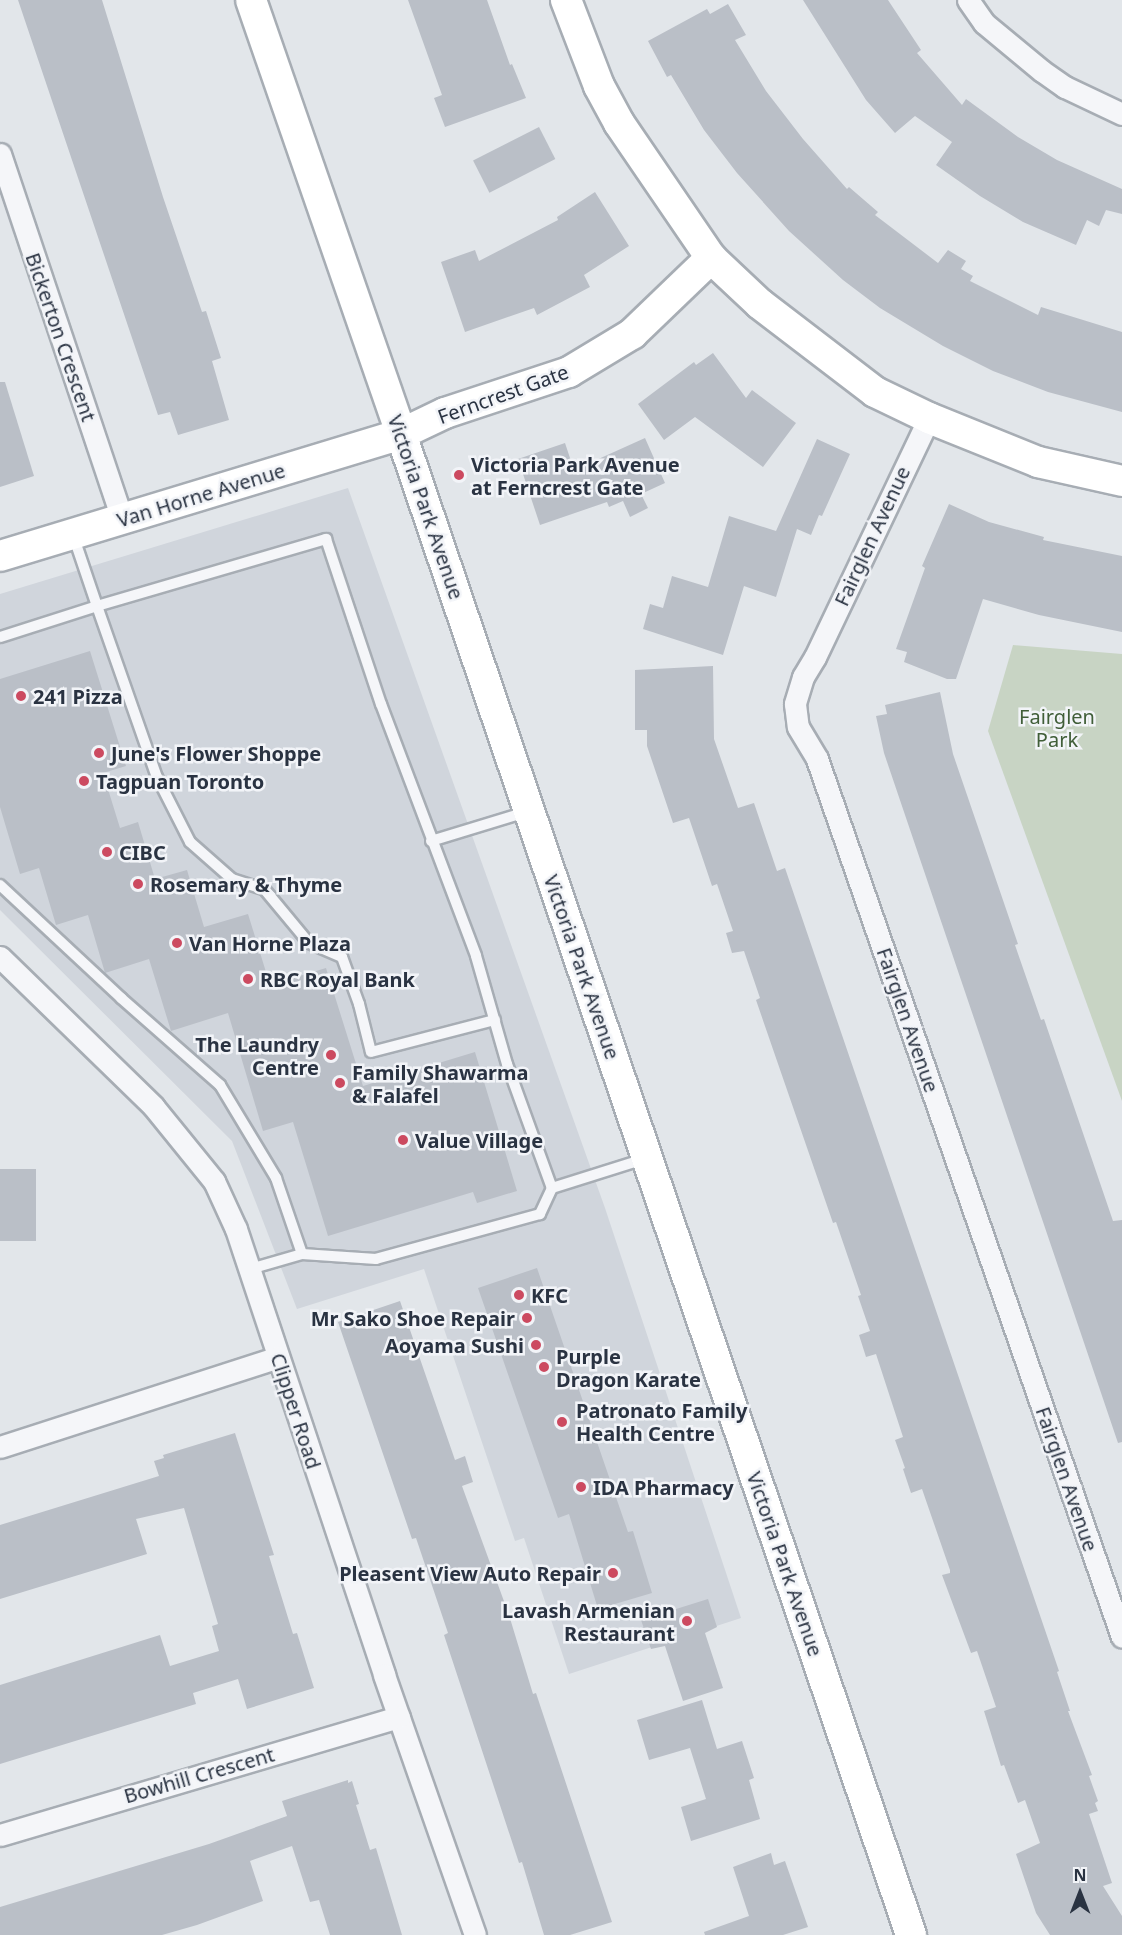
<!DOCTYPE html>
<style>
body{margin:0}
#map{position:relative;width:1122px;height:1935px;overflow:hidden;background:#e2e6ea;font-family:"Noto Sans",sans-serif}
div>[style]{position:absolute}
.built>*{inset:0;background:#d0d5dc}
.green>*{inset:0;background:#c8d4c4}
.building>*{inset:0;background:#babfc7;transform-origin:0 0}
.roads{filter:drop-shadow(2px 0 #a7adb4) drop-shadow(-2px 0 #a7adb4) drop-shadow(0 2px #a7adb4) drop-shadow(0 -2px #a7adb4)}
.lane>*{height:10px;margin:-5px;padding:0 5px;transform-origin:5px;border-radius:5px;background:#f5f6f9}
.street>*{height:21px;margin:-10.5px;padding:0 10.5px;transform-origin:10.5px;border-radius:10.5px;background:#f5f6f9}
.secondary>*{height:30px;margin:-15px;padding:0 15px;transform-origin:15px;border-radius:15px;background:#fff}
.dots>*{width:16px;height:16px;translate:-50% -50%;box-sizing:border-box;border:3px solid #f2f4f8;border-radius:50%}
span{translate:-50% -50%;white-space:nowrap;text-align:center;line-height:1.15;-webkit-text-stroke:5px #f2f4f8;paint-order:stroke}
.street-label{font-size:20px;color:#2a3342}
.poi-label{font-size:20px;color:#2a3342;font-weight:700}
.left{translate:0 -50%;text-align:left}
.right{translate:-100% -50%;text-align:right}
.park-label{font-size:20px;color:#405e38}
.north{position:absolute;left:1050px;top:1863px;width:60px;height:60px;-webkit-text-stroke:4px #f2f4f8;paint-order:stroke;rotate:0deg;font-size:16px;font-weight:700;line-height:24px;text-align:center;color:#2a3342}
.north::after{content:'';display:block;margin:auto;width:21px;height:27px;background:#2a3342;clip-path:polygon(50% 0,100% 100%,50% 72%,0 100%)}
</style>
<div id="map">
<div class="built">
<i style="clip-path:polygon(348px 488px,605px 1208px,741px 1618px,569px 1674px,524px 1538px,515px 1541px,424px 1269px,297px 1309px,232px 1141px,0 910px,0 594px)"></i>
</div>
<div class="green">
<i style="clip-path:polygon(1013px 645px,1122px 654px,1122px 1101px,988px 731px)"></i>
</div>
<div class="building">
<i style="clip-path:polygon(18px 0,102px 0,163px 197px,202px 312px,206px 311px,221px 358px,212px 361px,229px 420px,178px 435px,170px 412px,158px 415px)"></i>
<i style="clip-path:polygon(408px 0,487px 0,510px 65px,512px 64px,526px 98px,445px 127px,434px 98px,442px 95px)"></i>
<i style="clip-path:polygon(803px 0,888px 0,921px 50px,917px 53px,962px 105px,966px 99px,1018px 137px,1057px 160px,1122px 189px,1122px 214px,1106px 210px,1099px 226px,1087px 220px,1076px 245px,1023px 222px,980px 196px,936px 165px,952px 142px,915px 116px,895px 133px,866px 100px)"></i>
<i style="clip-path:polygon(728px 4px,746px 35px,735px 40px,766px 91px,803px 139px,847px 189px,849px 187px,878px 212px,875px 215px,938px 263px,948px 250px,966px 261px,961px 269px,973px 276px,970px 281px,1038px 315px,1041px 307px,1122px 332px,1122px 412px,1048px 392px,993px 371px,943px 346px,880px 308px,843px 280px,789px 231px,737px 173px,704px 130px,671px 75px,667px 77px,648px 41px,707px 9px,710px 14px)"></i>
<i style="left:539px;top:127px;width:36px;height:74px;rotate:63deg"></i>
<i style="clip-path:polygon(595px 192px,629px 246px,584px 275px,590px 287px,537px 315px,534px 308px,465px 332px,441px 262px,475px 250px,479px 261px,558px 220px,557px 217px)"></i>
<i style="clip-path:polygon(713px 353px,746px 398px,752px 390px,796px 423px,763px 467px,695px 417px,664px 440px,638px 404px,694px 362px,696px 365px)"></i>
<i style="clip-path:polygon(0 382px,5px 382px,34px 476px,0 487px)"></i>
<i style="clip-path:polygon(645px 438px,665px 483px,641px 494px,648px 508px,630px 517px,623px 501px,609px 507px,607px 502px,540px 525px,518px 459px,565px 443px,574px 470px)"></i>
<i style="clip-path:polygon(817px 439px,850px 454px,822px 516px,819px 515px,811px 535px,797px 529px,776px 597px,744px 586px,723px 655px,643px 629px,650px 604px,663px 608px,672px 576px,708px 587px,729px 516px,776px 531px)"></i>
<i style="clip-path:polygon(949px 504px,989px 522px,1044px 537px,1043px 540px,1122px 556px,1122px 632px,1039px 615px,983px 599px,956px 679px,947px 679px,904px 662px,907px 652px,896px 649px,925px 568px,922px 566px)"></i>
<i style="clip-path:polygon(90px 651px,126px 766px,103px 773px,120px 828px,138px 822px,155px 879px,187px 870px,204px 927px,248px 914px,270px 985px,326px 968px,363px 1086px,475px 1052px,517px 1191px,477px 1203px,473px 1192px,328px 1236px,293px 1122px,263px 1131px,228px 1013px,171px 1031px,149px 959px,105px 973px,88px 915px,56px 925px,39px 868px,20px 874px,0 807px,0 679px)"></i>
<i style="clip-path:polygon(713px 666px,714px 739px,738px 808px,754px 803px,777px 871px,785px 868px,1059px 1671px,1057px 1672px,1070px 1711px,1068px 1711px,1092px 1775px,1089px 1776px,1098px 1801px,1095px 1803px,1098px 1811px,1089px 1814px,1112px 1883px,1103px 1886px,1122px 1916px,1122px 1935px,1050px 1935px,1036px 1913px,1016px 1854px,1040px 1843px,1025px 1800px,1018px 1803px,1004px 1765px,1001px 1766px,984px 1711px,996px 1707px,977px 1651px,971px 1653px,942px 1575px,950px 1573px,950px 1570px,922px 1489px,911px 1493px,903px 1469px,905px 1468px,895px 1440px,903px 1437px,876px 1354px,866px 1357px,859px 1335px,870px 1331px,858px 1296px,861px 1295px,836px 1222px,833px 1223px,756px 1000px,760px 998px,744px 951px,732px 953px,726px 933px,733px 931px,717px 884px,712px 886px,689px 818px,673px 823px,647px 746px,647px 730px,635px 730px,635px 670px)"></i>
<i style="clip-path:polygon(940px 692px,953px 754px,1018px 944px,1015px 945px,1041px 1020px,1044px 1019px,1113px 1221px,1122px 1220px,1122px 1442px,1118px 1443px,884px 753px,876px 716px,887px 714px,885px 705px)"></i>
<i style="left:0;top:1169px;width:36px;height:72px"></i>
<i style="clip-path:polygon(537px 1268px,628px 1532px,633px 1531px,652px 1593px,598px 1609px,569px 1514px,558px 1518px,478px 1288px)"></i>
<i style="clip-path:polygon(400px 1301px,455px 1460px,465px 1456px,473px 1482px,462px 1486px,509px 1615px,533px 1694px,536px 1693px,612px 1922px,570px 1935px,544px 1935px,522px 1862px,519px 1863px,444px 1635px,448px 1633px,416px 1538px,412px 1539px,338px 1322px)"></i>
<i style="clip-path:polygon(235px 1433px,274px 1555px,269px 1556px,293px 1634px,297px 1633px,314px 1688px,247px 1709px,238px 1679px,193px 1693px,196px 1704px,0 1764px,0 1685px,160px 1635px,170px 1666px,219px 1651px,212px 1626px,218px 1624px,184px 1508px,136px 1519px,147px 1554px,0 1599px,0 1525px,159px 1476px,154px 1461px,164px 1458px,163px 1455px)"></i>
<i style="clip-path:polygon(708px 1599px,717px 1627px,705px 1633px,723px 1688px,683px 1701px,665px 1646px,651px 1649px,641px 1620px)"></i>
<i style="clip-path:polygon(702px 1700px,717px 1749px,742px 1741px,754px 1778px,749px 1780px,760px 1819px,691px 1841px,681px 1807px,706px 1799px,690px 1748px,649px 1760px,637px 1720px)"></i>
<i style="clip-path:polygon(348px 1780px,348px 1783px,352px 1781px,359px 1804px,356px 1805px,370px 1850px,376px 1848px,402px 1935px,330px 1935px,319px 1900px,310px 1902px,292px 1846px,250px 1861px,263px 1901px,197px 1925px,162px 1935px,0 1935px,0 1907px,209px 1844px,287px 1816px,282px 1801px)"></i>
<i style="clip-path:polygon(771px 1853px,774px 1865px,785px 1861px,808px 1927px,783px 1935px,705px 1935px,704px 1932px,749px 1916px,733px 1867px)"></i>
</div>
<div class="roads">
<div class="lane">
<i style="left:73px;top:535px;width:75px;rotate:71.3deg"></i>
<i style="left:97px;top:606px;width:239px;rotate:-16.3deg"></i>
<i style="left:326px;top:539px;width:174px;rotate:71.6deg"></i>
<i style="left:381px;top:704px;width:269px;rotate:69.3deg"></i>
<i style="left:476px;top:956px;width:112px;rotate:74deg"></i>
<i style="left:507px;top:1064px;width:132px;rotate:70.1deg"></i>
<i style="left:552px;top:1188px;width:29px;rotate:115deg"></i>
<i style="left:540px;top:1214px;width:170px;rotate:164.7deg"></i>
<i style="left:376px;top:1259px;width:74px;rotate:-176.1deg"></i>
<i style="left:302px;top:1254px;width:54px;rotate:163.9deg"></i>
<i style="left:0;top:637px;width:102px;rotate:-17.7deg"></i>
<i style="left:97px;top:606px;width:181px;rotate:70.7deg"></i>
<i style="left:157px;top:777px;width:73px;rotate:63.1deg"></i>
<i style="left:190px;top:842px;width:56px;rotate:41.4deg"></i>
<i style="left:232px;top:879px;width:35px;rotate:18deg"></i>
<i style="left:265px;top:890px;width:69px;rotate:50.3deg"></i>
<i style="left:309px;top:943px;width:36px;rotate:23deg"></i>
<i style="left:342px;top:957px;width:50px;rotate:70.1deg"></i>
<i style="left:359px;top:1004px;width:49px;rotate:76deg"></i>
<i style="left:371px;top:1052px;width:128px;rotate:-14.5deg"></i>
<i style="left:431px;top:841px;width:102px;rotate:-17deg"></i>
<i style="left:0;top:885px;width:166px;rotate:43deg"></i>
<i style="left:121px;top:998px;width:132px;rotate:41.3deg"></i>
<i style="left:220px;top:1085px;width:109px;rotate:58.9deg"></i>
<i style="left:276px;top:1178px;width:80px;rotate:71.1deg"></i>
<i style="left:552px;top:1188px;width:100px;rotate:-17.5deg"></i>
</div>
<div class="street">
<i style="left:968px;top:0;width:28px;rotate:55deg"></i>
<i style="left:984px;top:23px;width:75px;rotate:39.6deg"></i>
<i style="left:1042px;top:71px;width:28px;rotate:35deg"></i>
<i style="left:1065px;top:87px;width:63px;rotate:25.3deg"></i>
<i style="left:0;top:154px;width:385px;rotate:71.5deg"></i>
<i style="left:929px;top:418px;width:265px;rotate:115.5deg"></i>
<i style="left:815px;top:657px;width:23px;rotate:121deg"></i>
<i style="left:803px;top:677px;width:28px;rotate:107deg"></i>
<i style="left:795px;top:704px;width:23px;rotate:83deg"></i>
<i style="left:798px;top:727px;width:37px;rotate:59deg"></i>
<i style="left:817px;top:759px;width:929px;rotate:70.84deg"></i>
<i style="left:0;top:957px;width:214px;rotate:44.2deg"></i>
<i style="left:153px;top:1106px;width:97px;rotate:50.9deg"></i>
<i style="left:214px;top:1181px;width:53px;rotate:65.4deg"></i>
<i style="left:236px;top:1229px;width:470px;rotate:71.6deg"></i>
<i style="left:384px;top:1675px;width:275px;rotate:70.7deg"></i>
<i style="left:0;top:1447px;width:292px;rotate:-17.9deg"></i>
<i style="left:0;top:1835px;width:416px;rotate:-16.5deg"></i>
</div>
<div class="secondary">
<i style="left:251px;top:0;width:459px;rotate:70.9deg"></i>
<i style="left:401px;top:434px;width:1585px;rotate:71.23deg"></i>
<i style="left:566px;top:0;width:92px;rotate:69deg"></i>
<i style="left:599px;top:86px;width:42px;rotate:61.6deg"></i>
<i style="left:619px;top:123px;width:163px;rotate:55.7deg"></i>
<i style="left:711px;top:258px;width:67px;rotate:43.2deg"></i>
<i style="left:760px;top:304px;width:145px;rotate:37.4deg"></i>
<i style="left:875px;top:392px;width:60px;rotate:25.7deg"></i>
<i style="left:929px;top:418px;width:118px;rotate:22deg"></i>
<i style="left:1038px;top:462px;width:86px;rotate:12.7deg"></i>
<i style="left:0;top:556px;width:419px;rotate:-16.9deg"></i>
<i style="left:401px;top:434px;width:49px;rotate:-25.5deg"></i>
<i style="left:445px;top:413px;width:131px;rotate:-18.3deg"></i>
<i style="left:569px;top:372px;width:74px;rotate:-31.1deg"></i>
<i style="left:632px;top:334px;width:110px;rotate:-43.9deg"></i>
</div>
</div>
<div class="dots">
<i style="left:459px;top:475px;background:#cc4a60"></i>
<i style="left:21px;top:696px;background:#cc4a60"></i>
<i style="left:99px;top:753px;background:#cc4a60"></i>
<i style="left:84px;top:781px;background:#cc4a60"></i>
<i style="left:107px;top:852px;background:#cc4a60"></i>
<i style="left:138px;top:884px;background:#cc4a60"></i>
<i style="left:177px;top:943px;background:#cc4a60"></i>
<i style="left:248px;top:979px;background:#cc4a60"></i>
<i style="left:331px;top:1055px;background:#cc4a60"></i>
<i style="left:340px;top:1083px;background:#cc4a60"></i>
<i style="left:403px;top:1140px;background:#cc4a60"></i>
<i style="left:519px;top:1295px;background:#cc4a60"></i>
<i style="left:527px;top:1318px;background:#cc4a60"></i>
<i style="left:536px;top:1345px;background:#cc4a60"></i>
<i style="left:544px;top:1367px;background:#cc4a60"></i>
<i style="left:562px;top:1422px;background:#cc4a60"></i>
<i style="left:581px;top:1487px;background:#cc4a60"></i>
<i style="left:613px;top:1573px;background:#cc4a60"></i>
<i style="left:687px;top:1621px;background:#cc4a60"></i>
</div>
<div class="street-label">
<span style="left:61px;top:337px;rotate:71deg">Bickerton Crescent</span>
<span style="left:503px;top:394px;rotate:-20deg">Ferncrest Gate</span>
<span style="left:201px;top:495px;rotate:-17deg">Van Horne Avenue</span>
<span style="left:426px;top:507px;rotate:71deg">Victoria Park Avenue</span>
<span style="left:872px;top:536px;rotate:-65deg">Fairglen Avenue</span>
<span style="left:582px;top:967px;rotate:71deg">Victoria Park Avenue</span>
<span style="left:908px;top:1020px;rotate:71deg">Fairglen Avenue</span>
<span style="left:296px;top:1411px;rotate:72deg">Clipper Road</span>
<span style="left:1067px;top:1479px;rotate:71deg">Fairglen Avenue</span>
<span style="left:785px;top:1564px;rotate:71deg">Victoria Park Avenue</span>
<span style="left:199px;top:1775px;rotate:-16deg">Bowhill Crescent</span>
</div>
<div class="poi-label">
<span class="left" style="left:471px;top:476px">Victoria Park Avenue<br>at Ferncrest Gate</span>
<span class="left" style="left:33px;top:696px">241 Pizza</span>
<span class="left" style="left:111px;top:753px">June's Flower Shoppe</span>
<span class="left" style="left:96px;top:781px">Tagpuan Toronto</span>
<span class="left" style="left:119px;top:852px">CIBC</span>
<span class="left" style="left:150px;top:884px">Rosemary &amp; Thyme</span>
<span class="left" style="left:189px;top:943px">Van Horne Plaza</span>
<span class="left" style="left:260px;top:979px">RBC Royal Bank</span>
<span class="right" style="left:319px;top:1056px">The Laundry<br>Centre</span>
<span class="left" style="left:352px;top:1084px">Family Shawarma<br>&amp; Falafel</span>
<span class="left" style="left:415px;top:1140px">Value Village</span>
<span class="left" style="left:531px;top:1295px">KFC</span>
<span class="right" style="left:515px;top:1318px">Mr Sako Shoe Repair</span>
<span class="right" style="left:524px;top:1345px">Aoyama Sushi</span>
<span class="left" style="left:556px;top:1368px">Purple<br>Dragon Karate</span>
<span class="left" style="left:576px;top:1422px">Patronato Family<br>Health Centre</span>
<span class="left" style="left:593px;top:1487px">IDA Pharmacy</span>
<span class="right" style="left:601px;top:1573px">Pleasent View Auto Repair</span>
<span class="right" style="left:675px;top:1622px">Lavash Armenian<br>Restaurant</span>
</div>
<div class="park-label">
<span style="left:1057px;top:728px">Fairglen<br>Park</span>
</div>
<div class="north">N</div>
</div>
